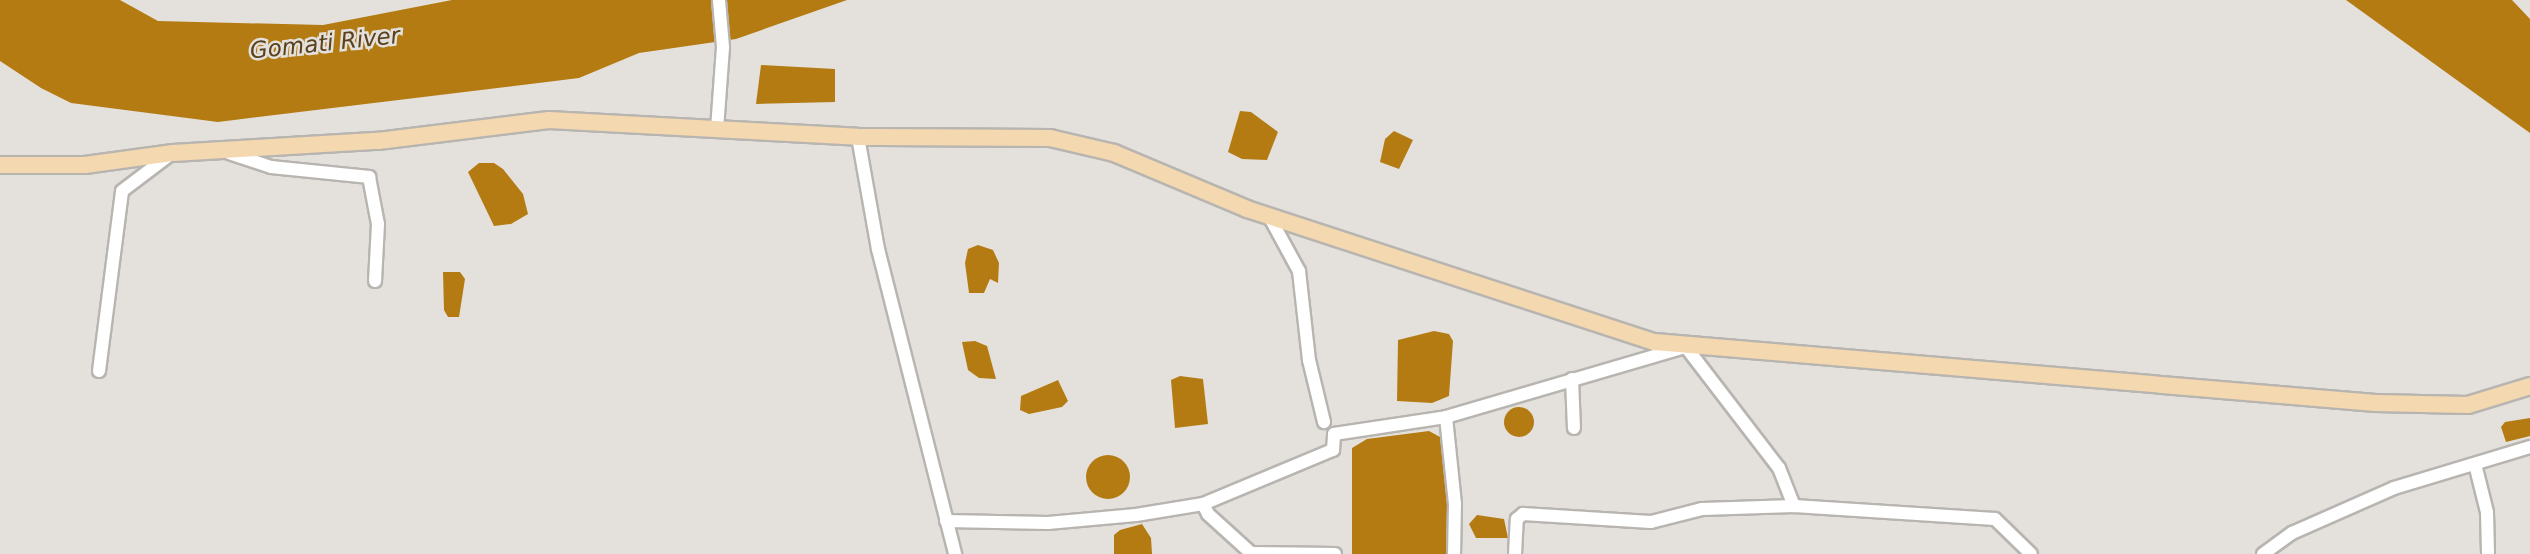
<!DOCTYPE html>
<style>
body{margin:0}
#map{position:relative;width:2530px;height:554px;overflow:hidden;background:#e4e1dd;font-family:"DejaVu Sans",sans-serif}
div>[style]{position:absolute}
.water>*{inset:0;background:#b47b12}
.round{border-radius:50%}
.roads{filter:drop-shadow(2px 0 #b8b5b1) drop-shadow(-2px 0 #b8b5b1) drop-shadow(0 2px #b8b5b1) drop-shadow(0 -2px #b8b5b1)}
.minor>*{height:12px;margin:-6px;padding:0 6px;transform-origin:6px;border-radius:6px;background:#fff}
.major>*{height:16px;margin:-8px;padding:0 8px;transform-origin:8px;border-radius:8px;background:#f4d8b0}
span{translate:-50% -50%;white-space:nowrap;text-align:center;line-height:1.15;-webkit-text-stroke:5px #e4e1dd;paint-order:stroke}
.water-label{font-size:23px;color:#5a411c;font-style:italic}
</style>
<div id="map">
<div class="water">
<i style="clip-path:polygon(0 0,120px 0,158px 21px,323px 25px,452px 0,847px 0,736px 39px,639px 53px,579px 78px,218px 122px,71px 103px,41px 88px,0 61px)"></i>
<i style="clip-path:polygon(2346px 0,2512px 0,2530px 19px,2530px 133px)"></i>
<i style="clip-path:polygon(761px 65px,835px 69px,835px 102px,756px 104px)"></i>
<i style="clip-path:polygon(1240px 111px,1251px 112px,1278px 132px,1267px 160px,1242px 159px,1228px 152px)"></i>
<i style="clip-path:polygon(1394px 131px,1413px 140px,1399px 169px,1380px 162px,1385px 139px)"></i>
<i style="clip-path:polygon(479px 163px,494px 163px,503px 169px,523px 194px,528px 214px,511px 224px,494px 226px,468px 172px)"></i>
<i style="clip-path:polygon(978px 245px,993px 250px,999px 263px,998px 283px,990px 279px,984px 293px,969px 293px,965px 263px,968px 249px)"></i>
<i style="clip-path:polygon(443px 272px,460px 272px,465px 279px,459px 317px,448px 317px,444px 310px)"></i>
<i style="clip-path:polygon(1434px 331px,1449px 334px,1453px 341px,1449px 396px,1432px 403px,1397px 401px,1398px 340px)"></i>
<i style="clip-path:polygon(975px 341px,987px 346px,996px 379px,979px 378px,968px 370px,962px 342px)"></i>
<i style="clip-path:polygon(1180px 376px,1203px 379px,1208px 424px,1175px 428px,1171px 380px)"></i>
<i style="clip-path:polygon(1058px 380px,1068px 401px,1062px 407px,1029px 414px,1020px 410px,1021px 396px)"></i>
<i class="round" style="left:1504px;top:407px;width:30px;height:30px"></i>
<i style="clip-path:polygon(2530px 418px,2530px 436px,2506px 442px,2501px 427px,2505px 422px)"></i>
<i style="clip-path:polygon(1429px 431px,1442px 438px,1450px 513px,1446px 538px,1450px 554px,1352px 554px,1352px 448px,1367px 439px)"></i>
<i class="round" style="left:1086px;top:455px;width:44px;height:44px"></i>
<i style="clip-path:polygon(1477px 515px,1504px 519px,1508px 538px,1476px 538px,1469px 524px)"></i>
<i style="clip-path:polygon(1142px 524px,1151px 538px,1152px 554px,1114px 554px,1114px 535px,1120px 530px)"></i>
</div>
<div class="roads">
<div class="minor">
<i style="left:717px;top:129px;width:82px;rotate:-85.8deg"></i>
<i style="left:723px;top:47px;width:47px;rotate:-94.9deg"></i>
<i style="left:858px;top:137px;width:114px;rotate:79.9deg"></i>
<i style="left:878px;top:249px;width:315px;rotate:75.8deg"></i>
<i style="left:229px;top:153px;width:44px;rotate:18.4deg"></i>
<i style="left:271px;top:167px;width:99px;rotate:5.8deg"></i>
<i style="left:369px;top:177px;width:48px;rotate:79.2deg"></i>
<i style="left:378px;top:224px;width:57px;rotate:93deg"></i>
<i style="left:1269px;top:216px;width:63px;rotate:61.4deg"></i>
<i style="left:1299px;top:271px;width:90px;rotate:83.6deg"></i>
<i style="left:1309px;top:360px;width:64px;rotate:76.4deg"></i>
<i style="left:99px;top:371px;width:181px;rotate:-82.7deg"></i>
<i style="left:122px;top:191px;width:63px;rotate:-37.2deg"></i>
<i style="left:1572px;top:379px;width:49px;rotate:87.7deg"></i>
<i style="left:1446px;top:417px;width:250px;rotate:-16.3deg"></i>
<i style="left:1686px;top:347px;width:153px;rotate:52.5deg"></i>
<i style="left:1779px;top:468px;width:41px;rotate:68.5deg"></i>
<i style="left:2475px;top:464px;width:49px;rotate:76deg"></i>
<i style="left:2487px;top:512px;width:42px;rotate:88.6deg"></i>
<i style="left:1203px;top:504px;width:141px;rotate:-22.6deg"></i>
<i style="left:1333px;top:450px;width:16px;rotate:-86deg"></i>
<i style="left:1334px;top:434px;width:113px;rotate:-8.6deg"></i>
<i style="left:1446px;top:417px;width:87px;rotate:84.1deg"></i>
<i style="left:1455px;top:504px;width:50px;rotate:91.1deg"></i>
<i style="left:946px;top:521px;width:102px;rotate:1.1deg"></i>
<i style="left:1048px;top:523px;width:88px;rotate:-5.2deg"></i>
<i style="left:1136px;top:515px;width:68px;rotate:-9.3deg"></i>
<i style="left:1203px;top:504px;width:11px;rotate:63deg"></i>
<i style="left:1208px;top:514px;width:58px;rotate:42.2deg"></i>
<i style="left:1251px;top:553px;width:84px;rotate:0.7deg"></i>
<i style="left:1515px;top:554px;width:35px;rotate:-87deg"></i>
<i style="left:1517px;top:519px;width:8px;rotate:-40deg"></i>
<i style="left:1523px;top:514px;width:128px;rotate:3.6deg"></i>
<i style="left:1651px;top:522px;width:53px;rotate:-14.3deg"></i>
<i style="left:1702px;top:509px;width:92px;rotate:-1.9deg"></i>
<i style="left:1794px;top:506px;width:201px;rotate:3.7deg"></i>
<i style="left:1995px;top:519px;width:50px;rotate:44.2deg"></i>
<i style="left:2263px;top:554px;width:36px;rotate:-36deg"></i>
<i style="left:2292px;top:533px;width:111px;rotate:-23.8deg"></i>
<i style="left:2394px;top:488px;width:142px;rotate:-16.8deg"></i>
</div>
<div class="major">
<i style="left:0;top:165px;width:85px"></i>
<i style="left:85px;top:165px;width:89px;rotate:-7.8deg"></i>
<i style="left:173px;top:153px;width:205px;rotate:-3.4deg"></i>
<i style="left:378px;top:141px;width:172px;rotate:-7deg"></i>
<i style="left:549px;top:120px;width:309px;rotate:3.1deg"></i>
<i style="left:858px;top:137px;width:192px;rotate:0.3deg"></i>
<i style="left:1050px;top:138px;width:66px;rotate:13.2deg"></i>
<i style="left:1114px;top:153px;width:144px;rotate:22.8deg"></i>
<i style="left:1247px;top:209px;width:429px;rotate:18.1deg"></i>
<i style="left:1655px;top:342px;width:723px;rotate:4.84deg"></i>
<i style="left:2375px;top:403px;width:93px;rotate:1.2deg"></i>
<i style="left:2468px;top:405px;width:65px;rotate:-17deg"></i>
</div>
</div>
<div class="water-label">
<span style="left:325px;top:43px;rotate:-6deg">Gomati River</span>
</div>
</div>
